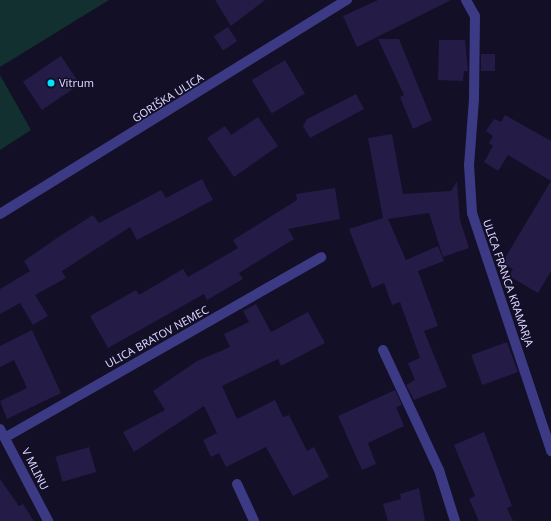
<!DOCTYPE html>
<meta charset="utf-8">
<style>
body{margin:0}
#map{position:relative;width:551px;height:521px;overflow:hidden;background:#130f26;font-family:"Noto Sans",sans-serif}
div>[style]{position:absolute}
.green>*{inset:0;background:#12302f}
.building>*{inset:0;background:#241b47;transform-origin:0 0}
.minor>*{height:10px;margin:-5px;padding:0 5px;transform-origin:5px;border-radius:5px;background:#3d3a85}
.tertiary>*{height:10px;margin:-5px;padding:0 5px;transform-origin:5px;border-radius:5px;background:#3d3a85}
.dots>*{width:11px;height:11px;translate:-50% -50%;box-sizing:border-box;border:2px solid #130f26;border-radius:50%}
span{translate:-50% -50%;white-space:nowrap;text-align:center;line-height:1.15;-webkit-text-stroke:3px #130f26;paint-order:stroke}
.poi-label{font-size:11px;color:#d9d4ff}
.left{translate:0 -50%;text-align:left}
.street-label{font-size:11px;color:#d9d4ff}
</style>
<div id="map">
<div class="green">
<i style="clip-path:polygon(0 0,109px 0,0 67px)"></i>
<i style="clip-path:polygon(0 75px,31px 130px,0 150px)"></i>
</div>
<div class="building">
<i style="clip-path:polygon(215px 0,265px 0,231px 26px)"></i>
<i style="clip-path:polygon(378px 0,451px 0,357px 47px,343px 16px)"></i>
<i style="left:228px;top:27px;width:17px;height:17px;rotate:57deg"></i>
<i style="clip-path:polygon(378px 39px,399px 39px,432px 120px,413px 129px,400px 97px,404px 95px)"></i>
<i style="clip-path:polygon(439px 40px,465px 40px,468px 71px,464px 71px,463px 81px,438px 80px)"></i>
<i style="left:481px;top:54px;width:14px;height:17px"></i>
<i style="left:61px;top:56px;width:34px;height:46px;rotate:56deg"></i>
<i style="left:285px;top:60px;width:39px;height:39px;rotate:59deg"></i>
<i style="clip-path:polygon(356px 94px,364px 109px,310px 138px,303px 126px,307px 119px)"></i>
<i style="clip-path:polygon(505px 115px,551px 141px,551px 181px,508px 155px,498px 171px,484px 162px,493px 146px,489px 143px,493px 136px,486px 131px,494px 119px,501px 122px)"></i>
<i style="clip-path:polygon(258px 117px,278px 146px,234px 177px,207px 138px,225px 126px,231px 135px)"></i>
<i style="clip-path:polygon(392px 134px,403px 194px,451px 191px,457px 181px,460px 220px,469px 248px,443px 257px,429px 213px,388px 219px,406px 260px,438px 246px,444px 261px,418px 271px,438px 326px,424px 331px,447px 387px,414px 400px,406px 385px,415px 380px,408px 363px,420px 358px,400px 302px,392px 305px,384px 283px,372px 288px,349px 229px,383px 218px,368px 138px)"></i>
<i style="clip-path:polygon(202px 179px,213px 200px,137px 240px,130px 227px,62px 271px,66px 278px,35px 295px,48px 316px,33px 325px,20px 303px,0 314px,0 289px,30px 271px,24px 261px,57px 238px,93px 215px,99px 223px,161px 190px,166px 198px)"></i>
<i style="clip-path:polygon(551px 181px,551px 271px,538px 293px,509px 276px,513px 269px,502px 263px)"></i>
<i style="clip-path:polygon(335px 188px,340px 219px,288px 229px,294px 239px,239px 273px,243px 279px,207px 300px,204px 294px,108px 348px,90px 316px,136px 290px,139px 295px,183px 269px,188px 277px,238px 248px,233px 240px,297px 200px,296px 194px)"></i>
<i style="clip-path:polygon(256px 304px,271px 332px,308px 312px,325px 343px,281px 366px,278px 359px,222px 386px,237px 419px,275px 400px,283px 417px,289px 415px,307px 451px,314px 447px,329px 477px,293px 496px,266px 447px,226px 467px,219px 453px,211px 457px,203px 440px,217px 433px,204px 406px,134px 452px,123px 432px,165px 410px,153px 391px,197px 361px,230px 347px,224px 334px,249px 322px,243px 311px)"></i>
<i style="clip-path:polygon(32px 330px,61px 393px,7px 419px,0 401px,27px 388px,14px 360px,0 367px,0 346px)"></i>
<i style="left:507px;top:342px;width:32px;height:38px;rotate:70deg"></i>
<i style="clip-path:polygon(395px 390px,402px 405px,396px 407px,404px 426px,368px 443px,376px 464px,362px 470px,338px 416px)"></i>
<i style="clip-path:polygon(484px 432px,512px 506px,507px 508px,513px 521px,479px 521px,469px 499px,475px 496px,454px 445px)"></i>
<i style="left:89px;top:447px;width:26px;height:35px;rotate:74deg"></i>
<i style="clip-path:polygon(0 479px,19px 506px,23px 504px,34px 521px,0 521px)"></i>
<i style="clip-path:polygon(419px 488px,425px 521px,388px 521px,383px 504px,401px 499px,400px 494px)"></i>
</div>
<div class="minor">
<i style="left:466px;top:0;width:18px;rotate:61deg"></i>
<i style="left:475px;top:16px;width:83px;rotate:90.7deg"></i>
<i style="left:474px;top:99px;width:66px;rotate:94.3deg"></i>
<i style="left:469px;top:165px;width:48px;rotate:86.4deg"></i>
<i style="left:472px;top:213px;width:251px;rotate:71.6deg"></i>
<i style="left:383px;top:350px;width:132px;rotate:65deg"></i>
<i style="left:439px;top:470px;width:53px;rotate:72.6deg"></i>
<i style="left:0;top:429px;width:104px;rotate:62.4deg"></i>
<i style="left:6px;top:437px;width:363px;rotate:-29.7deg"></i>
<i style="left:237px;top:484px;width:41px;rotate:65.3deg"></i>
</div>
<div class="tertiary">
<i style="left:0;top:214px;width:408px;rotate:-31.7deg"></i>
</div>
<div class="dots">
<i style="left:51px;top:83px;background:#00e5ff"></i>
</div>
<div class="poi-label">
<span class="left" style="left:59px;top:83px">Vitrum</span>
</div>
<div class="street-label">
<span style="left:168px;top:98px;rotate:-32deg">GORIŠKA ULICA</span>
<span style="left:508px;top:283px;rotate:71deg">ULICA FRANCA KRAMARJA</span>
<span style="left:157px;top:337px;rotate:-29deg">ULICA BRATOV NEMEC</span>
<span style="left:35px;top:469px;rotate:63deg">V MLINU</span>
</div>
</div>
